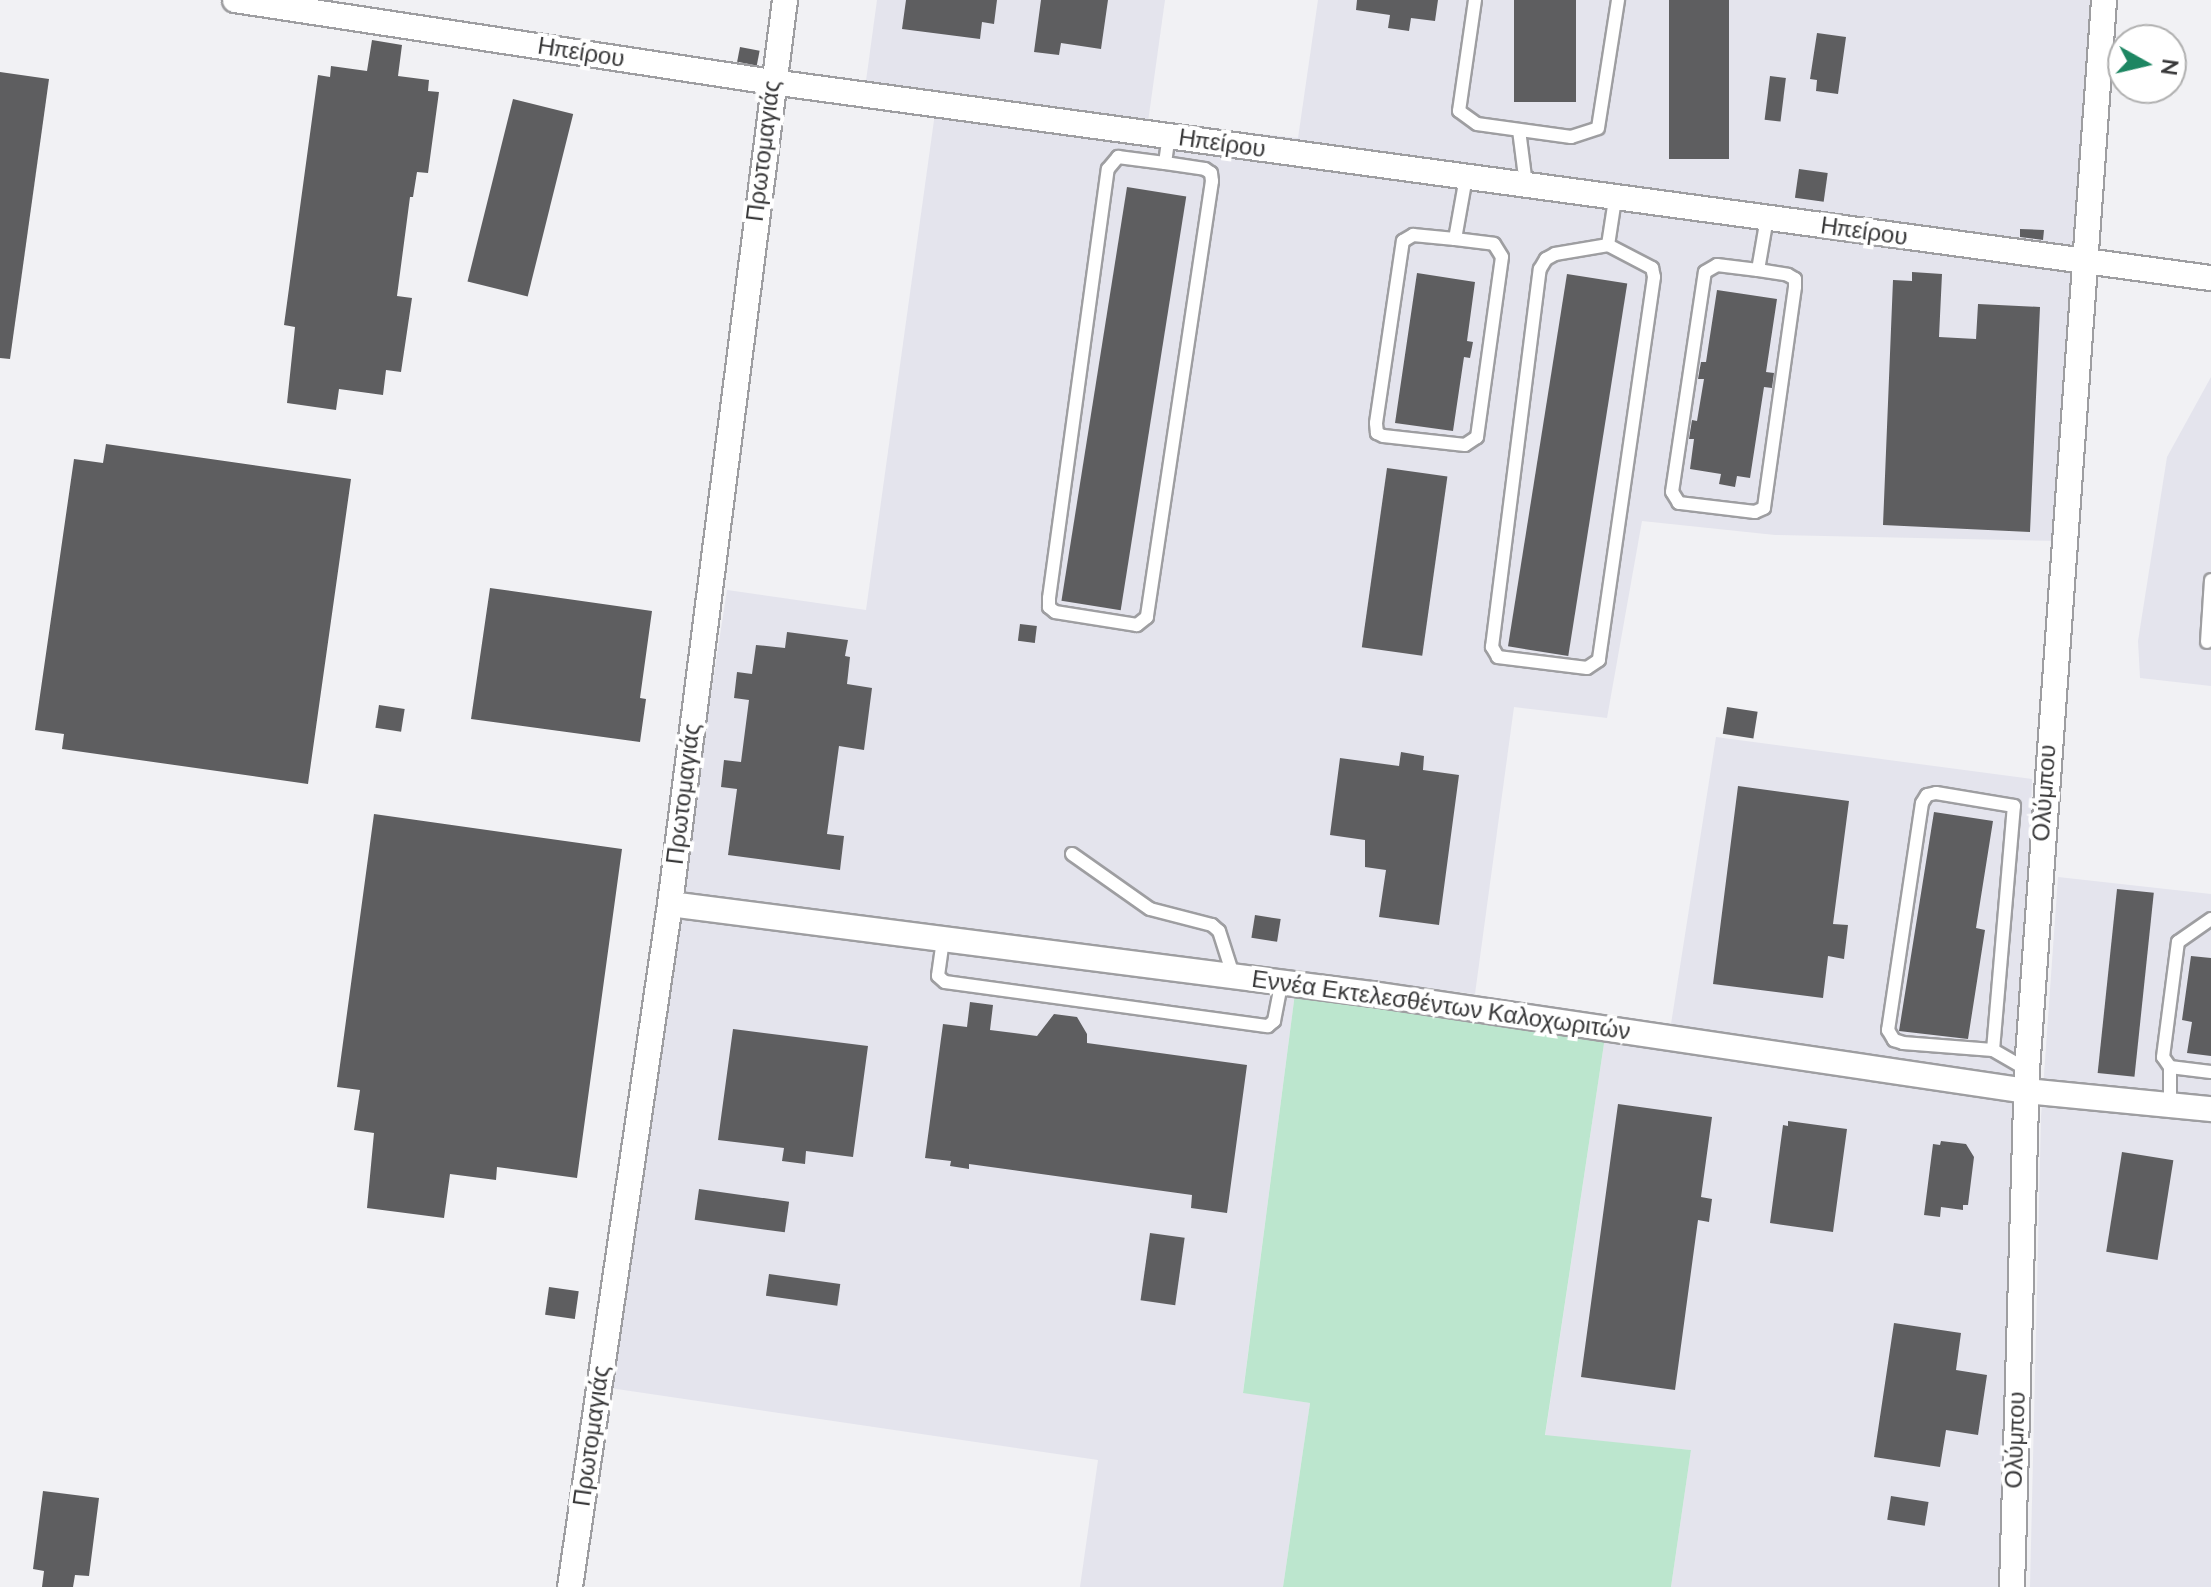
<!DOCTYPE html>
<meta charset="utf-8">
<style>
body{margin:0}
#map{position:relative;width:2211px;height:1587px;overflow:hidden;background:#f1f1f4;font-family:"Nunito Sans",sans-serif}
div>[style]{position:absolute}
.built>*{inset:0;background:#e4e4ed}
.green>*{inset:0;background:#bce6ce}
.building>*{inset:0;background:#5e5e60;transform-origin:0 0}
.roads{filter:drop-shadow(2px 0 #9e9ea1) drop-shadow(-2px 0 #9e9ea1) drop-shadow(0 2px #9e9ea1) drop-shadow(0 -2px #9e9ea1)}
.service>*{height:12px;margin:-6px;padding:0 6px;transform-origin:6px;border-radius:6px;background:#fff}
.minor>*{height:24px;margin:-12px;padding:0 12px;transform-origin:12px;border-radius:12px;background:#fff}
span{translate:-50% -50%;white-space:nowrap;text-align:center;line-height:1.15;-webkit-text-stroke:8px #fff;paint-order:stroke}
.street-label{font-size:24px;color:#39393a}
.north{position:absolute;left:2107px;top:24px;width:80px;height:80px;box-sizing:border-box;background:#fff;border:2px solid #b0b0b0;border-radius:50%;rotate:98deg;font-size:22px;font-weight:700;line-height:32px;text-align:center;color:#39393a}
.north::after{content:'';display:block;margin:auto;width:28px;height:36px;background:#1d8662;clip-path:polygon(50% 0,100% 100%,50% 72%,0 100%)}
</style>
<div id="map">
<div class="built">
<i style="clip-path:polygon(877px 0,1165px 0,1148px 122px,1298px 138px,1318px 0,2097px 0,2058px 541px,1775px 535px,1642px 521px,1607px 718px,1514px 707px,1475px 994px,680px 894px,727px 590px,866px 610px,935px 113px,863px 103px)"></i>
<i style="clip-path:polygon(2211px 377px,2211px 686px,2140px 678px,2138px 641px,2167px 457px)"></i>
<i style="clip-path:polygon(1716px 737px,2032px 779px,2008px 1587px,1671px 1587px,1691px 1450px,1545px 1436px,1608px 1017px,1671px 1024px)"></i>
<i style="clip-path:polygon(2058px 877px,2211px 894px,2211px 1587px,2030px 1587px,2041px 1117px)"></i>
<i style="clip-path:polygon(688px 914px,1295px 993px,1243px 1392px,1310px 1403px,1283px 1587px,1080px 1587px,1098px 1460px,610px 1388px,674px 922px)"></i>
</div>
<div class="green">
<i style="clip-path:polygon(1295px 993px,1605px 1037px,1545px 1435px,1691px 1450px,1671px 1587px,1283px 1587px,1310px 1403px,1243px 1393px)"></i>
</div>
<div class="building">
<i style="clip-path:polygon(906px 0,997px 0,994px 24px,982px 22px,980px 39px,902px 29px)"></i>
<i style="clip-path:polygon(1041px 0,1108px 0,1101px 49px,1061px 43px,1059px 55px,1034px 52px)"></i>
<i style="clip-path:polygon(1357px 0,1438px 0,1435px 21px,1411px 18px,1409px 31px,1388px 28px,1390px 15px,1356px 10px)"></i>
<i style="left:1514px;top:0;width:62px;height:102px"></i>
<i style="left:1669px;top:0;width:60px;height:159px"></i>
<i style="clip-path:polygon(1817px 33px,1846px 37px,1838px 94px,1816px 91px,1817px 80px,1810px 79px)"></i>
<i style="clip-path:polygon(372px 40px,402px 45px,398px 76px,429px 80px,428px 91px,439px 92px,428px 173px,417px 172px,413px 197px,410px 197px,397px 296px,412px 298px,401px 372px,386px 370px,383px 395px,339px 389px,336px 410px,287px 403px,295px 327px,284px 325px,318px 75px,330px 77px,331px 66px,367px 71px)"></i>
<i style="left:740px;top:47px;width:20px;height:15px;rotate:11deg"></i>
<i style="clip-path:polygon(0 72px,49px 79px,10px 359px,0 358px)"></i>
<i style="left:1770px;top:76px;width:16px;height:44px;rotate:7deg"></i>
<i style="left:513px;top:99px;width:62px;height:188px;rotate:14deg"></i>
<i style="left:1799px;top:169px;width:29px;height:29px;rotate:8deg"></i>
<i style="left:1127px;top:187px;width:60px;height:419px;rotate:9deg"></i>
<i style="clip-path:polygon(2020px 229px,2044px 230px,2043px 240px,2020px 237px)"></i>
<i style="clip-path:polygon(1912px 272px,1942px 274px,1939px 337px,1976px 339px,1978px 304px,2040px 307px,2030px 532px,1883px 525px,1893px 280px,1912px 281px)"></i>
<i style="clip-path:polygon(1417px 273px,1475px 282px,1467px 341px,1473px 342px,1470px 358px,1464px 357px,1453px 431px,1395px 423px)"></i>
<i style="left:1567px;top:274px;width:61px;height:377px;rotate:9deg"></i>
<i style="clip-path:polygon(1717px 290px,1777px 299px,1766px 372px,1774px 373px,1772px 388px,1764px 387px,1750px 478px,1737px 476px,1735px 487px,1719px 484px,1721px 474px,1690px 469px,1694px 439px,1689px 439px,1692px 420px,1697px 421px,1704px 379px,1698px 379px,1701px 362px,1706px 362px)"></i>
<i style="clip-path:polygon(106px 444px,351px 479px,308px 784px,62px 749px,64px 734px,35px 730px,74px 459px,103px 463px)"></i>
<i style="left:1387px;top:468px;width:61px;height:181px;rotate:8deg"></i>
<i style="clip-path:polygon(490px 588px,652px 611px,640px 698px,646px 699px,640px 742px,471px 719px)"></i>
<i style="left:1020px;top:624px;width:17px;height:17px;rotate:7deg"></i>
<i style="clip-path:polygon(787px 632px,848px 640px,845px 656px,850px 657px,847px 684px,872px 688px,864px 750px,839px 746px,827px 834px,844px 836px,840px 870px,728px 855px,737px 789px,721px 787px,724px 760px,741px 762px,749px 700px,734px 698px,737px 672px,752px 674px,756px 645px,785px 648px)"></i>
<i style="left:379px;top:705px;width:26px;height:23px;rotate:9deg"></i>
<i style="left:1727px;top:707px;width:31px;height:27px;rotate:9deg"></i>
<i style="clip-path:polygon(1401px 752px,1424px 756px,1423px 770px,1459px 775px,1439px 925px,1379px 917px,1386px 870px,1365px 867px,1365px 840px,1330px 835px,1340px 758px,1399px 766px)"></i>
<i style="clip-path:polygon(1738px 786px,1849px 801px,1833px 924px,1848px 925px,1844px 959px,1828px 956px,1823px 998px,1713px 984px)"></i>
<i style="clip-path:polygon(1934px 812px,1993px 821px,1976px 928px,1985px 930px,1968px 1039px,1899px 1031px)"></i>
<i style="clip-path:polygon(374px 814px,622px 849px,577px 1178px,497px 1167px,496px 1180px,450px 1174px,444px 1218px,367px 1208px,374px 1133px,354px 1130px,360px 1090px,337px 1087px)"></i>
<i style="left:2117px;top:889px;width:37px;height:185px;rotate:6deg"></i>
<i style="left:1255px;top:915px;width:26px;height:23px;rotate:9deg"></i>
<i style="clip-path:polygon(2191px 956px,2211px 958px,2211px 1056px,2187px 1053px,2192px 1022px,2182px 1020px)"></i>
<i style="clip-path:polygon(970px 1002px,993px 1005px,990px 1030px,1037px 1036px,1054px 1014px,1077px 1017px,1087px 1034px,1087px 1043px,1247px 1065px,1227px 1213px,1191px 1208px,1192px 1195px,969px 1164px,969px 1169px,950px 1166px,951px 1161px,925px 1158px,943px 1024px,967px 1027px)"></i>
<i style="clip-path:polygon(733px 1029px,868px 1046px,853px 1157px,806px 1151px,805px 1164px,782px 1161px,784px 1148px,718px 1140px)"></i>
<i style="clip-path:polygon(1618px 1104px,1712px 1117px,1701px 1197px,1712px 1199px,1709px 1222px,1698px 1220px,1675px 1390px,1581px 1377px)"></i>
<i style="clip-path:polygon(1788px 1121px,1847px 1129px,1833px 1232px,1770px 1223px,1783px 1125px,1788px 1126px)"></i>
<i style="clip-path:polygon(1941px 1141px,1966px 1144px,1974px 1157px,1968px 1205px,1963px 1205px,1963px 1210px,1941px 1207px,1940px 1217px,1924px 1215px,1933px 1144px,1940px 1145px)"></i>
<i style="left:2122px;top:1152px;width:52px;height:101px;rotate:9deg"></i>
<i style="left:699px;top:1189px;width:91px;height:31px;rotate:8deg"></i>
<i style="left:1150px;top:1233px;width:35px;height:68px;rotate:8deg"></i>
<i style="left:769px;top:1274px;width:72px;height:22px;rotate:8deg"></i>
<i style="left:549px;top:1287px;width:30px;height:28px;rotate:8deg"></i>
<i style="clip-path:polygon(1894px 1323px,1961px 1333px,1956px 1370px,1987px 1375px,1978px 1435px,1946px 1430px,1940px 1467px,1874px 1457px)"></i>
<i style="clip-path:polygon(43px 1491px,99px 1498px,89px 1576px,75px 1575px,73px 1587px,42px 1587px,44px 1571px,33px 1569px)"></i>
<i style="left:1891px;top:1496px;width:38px;height:24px;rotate:9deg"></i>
</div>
<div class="roads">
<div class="service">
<i style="left:1475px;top:0;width:112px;rotate:98.2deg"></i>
<i style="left:1459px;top:111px;width:22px;rotate:36deg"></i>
<i style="left:1477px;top:124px;width:95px;rotate:7.9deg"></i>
<i style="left:1571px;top:137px;width:28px;rotate:-18deg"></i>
<i style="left:1598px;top:128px;width:130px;rotate:-81.1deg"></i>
<i style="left:1519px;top:130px;width:55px;rotate:82.7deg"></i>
<i style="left:1165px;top:163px;width:40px;rotate:8.5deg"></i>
<i style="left:1205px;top:169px;width:7px;rotate:34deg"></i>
<i style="left:1211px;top:173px;width:8px;rotate:83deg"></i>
<i style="left:1212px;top:181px;width:441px;rotate:98.5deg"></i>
<i style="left:1147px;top:617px;width:13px;rotate:141deg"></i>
<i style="left:1137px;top:625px;width:83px;rotate:-171deg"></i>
<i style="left:1055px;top:612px;width:8px;rotate:-140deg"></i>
<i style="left:1049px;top:607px;width:9px;rotate:-90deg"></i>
<i style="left:1049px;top:598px;width:433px;rotate:-82.2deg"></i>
<i style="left:1108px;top:169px;width:16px;rotate:-50deg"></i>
<i style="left:1118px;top:157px;width:47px;rotate:7.3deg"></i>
<i style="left:1165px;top:163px;width:27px;rotate:-82deg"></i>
<i style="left:1455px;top:239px;width:39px;rotate:7deg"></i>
<i style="left:1494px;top:244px;width:15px;rotate:58deg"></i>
<i style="left:1502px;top:257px;width:182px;rotate:97.9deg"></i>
<i style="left:1477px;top:437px;width:14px;rotate:146deg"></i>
<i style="left:1465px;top:445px;width:82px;rotate:-173.7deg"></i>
<i style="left:1383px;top:436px;width:7px;rotate:-153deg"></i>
<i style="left:1377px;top:433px;width:10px;rotate:-96deg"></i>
<i style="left:1376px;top:423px;width:184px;rotate:-81.6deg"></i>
<i style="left:1403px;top:241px;width:12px;rotate:-31deg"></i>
<i style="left:1413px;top:235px;width:42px;rotate:5.4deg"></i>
<i style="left:1455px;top:239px;width:63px;rotate:-79.9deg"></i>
<i style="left:1608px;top:245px;width:50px;rotate:27.6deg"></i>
<i style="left:1652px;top:268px;width:9px;rotate:77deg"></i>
<i style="left:1654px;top:277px;width:387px;rotate:98.2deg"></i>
<i style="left:1599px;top:660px;width:14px;rotate:146deg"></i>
<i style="left:1587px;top:668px;width:90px;rotate:-173deg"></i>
<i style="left:1498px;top:657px;width:12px;rotate:-121deg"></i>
<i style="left:1492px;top:647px;width:381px;rotate:-82.8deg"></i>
<i style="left:1540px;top:269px;width:12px;rotate:-59deg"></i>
<i style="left:1546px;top:259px;width:10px;rotate:-29deg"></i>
<i style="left:1555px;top:254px;width:54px;rotate:-9.6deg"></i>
<i style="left:1608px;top:245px;width:47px;rotate:-81.3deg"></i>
<i style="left:1758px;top:270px;width:30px;rotate:9deg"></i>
<i style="left:1788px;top:275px;width:8px;rotate:30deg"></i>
<i style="left:1795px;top:279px;width:8px;rotate:90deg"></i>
<i style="left:1795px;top:287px;width:223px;rotate:98deg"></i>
<i style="left:1764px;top:508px;width:10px;rotate:156deg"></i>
<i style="left:1755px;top:512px;width:77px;rotate:-173.2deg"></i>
<i style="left:1679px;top:503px;width:13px;rotate:-122deg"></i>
<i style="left:1672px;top:492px;width:222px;rotate:-81.5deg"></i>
<i style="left:1705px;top:272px;width:14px;rotate:-30deg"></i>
<i style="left:1717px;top:265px;width:41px;rotate:7deg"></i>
<i style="left:1758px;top:270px;width:53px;rotate:-80.2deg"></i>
<i style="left:2207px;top:642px;width:62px;rotate:-86.3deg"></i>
<i style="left:1072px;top:854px;width:95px;rotate:35.2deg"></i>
<i style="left:1150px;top:909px;width:64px;rotate:14.5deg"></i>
<i style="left:1212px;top:925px;width:9px;rotate:41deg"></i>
<i style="left:1219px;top:931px;width:49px;rotate:72.3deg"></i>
<i style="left:943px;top:940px;width:36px;rotate:98deg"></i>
<i style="left:938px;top:976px;width:9px;rotate:41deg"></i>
<i style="left:945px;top:982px;width:326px;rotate:7.8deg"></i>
<i style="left:1268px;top:1026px;width:8px;rotate:-40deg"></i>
<i style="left:1274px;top:1021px;width:38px;rotate:-79deg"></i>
<i style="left:1993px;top:1050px;width:245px;rotate:-85.1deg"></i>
<i style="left:2014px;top:806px;width:79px;rotate:-170.5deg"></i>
<i style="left:1936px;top:793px;width:9px;rotate:167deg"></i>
<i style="left:1927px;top:795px;width:9px;rotate:122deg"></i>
<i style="left:1922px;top:803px;width:230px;rotate:98.5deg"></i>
<i style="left:1888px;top:1030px;width:12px;rotate:59deg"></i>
<i style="left:1894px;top:1040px;width:9px;rotate:18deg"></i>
<i style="left:1903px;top:1043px;width:90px;rotate:4.4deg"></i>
<i style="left:1993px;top:1050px;width:39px;rotate:30deg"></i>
<i style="left:2170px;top:1067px;width:41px;rotate:7deg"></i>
<i style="left:2170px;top:1104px;width:37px;rotate:-90deg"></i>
<i style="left:2170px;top:1067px;width:12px;rotate:-125deg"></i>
<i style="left:2163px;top:1057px;width:116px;rotate:-82.6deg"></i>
<i style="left:2178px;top:942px;width:40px;rotate:-34.9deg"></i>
</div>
<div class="minor">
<i style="left:235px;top:0;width:543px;rotate:8.68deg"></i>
<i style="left:772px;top:82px;width:1452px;rotate:7.76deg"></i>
<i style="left:670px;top:904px;width:709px;rotate:7.3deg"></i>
<i style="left:1373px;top:994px;width:660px;rotate:8.45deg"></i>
<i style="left:2026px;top:1091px;width:186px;rotate:5.6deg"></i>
<i style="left:570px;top:1587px;width:690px;rotate:-81.67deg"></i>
<i style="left:670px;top:904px;width:911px;rotate:-82.75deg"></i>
<i style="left:2012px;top:1587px;width:517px;rotate:-88.34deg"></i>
<i style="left:2027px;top:1070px;width:1073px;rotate:-85.88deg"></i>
</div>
</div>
<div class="street-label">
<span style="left:581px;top:53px;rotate:9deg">Ηπείρου</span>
<span style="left:1222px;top:144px;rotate:8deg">Ηπείρου</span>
<span style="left:764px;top:151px;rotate:-83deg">Πρωτομαγιάς</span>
<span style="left:1864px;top:232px;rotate:8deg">Ηπείρου</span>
<span style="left:2045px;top:793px;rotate:-86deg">Ολύμπου</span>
<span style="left:684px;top:794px;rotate:-83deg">Πρωτομαγιάς</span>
<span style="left:1441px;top:1006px;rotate:8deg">Εννέα Εκτελεσθέντων Καλοχωριτών</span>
<span style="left:592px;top:1436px;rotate:-82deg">Πρωτομαγιάς</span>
<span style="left:2016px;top:1440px;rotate:-88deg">Ολύμπου</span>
</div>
<div class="north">N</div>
</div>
